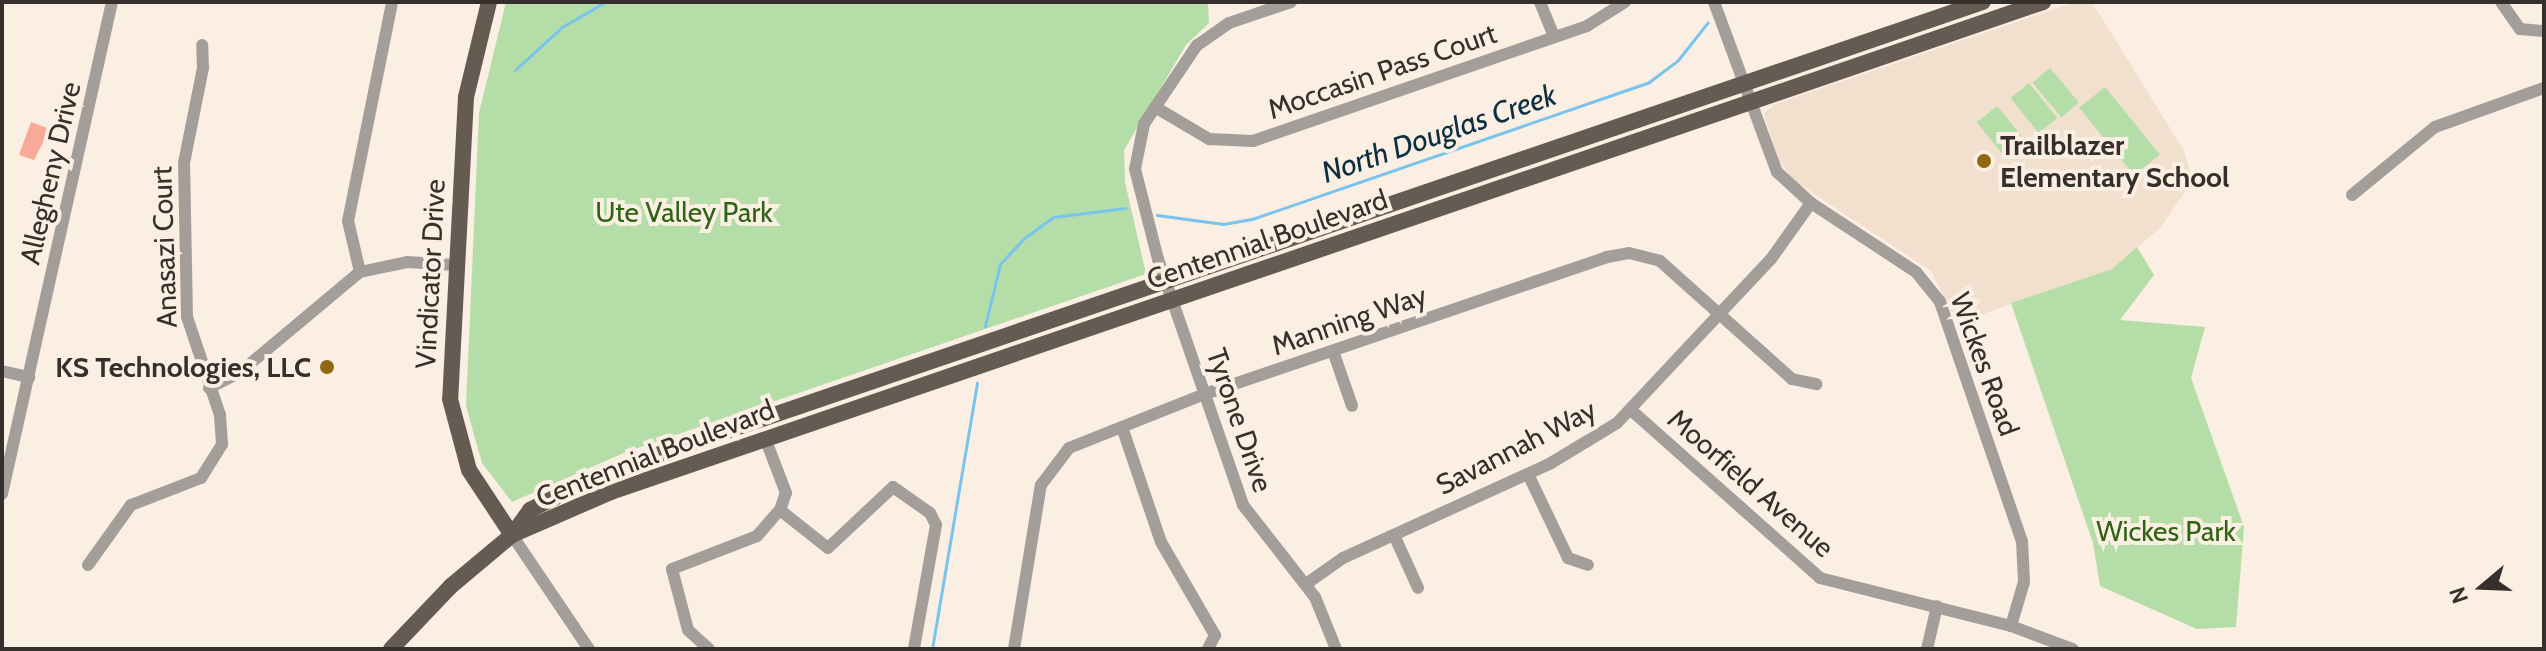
<!DOCTYPE html>
<style>
body{margin:0}
#map{position:relative;width:2546px;height:651px;overflow:hidden;background:#fbeee2;font-family:Cabin,sans-serif}
div>[style]{position:absolute}
.built>*{inset:0;background:#f2e0cf}
.green>*{inset:0;background:#b5dda8;transform-origin:0 0}
.stream>*{height:3px;margin:-1.5px;padding:0 1.5px;transform-origin:1.5px;border-radius:1.5px;background:#78c4ed}
.building>*{inset:0;background:#f7aa98}
.minor>*{height:12px;margin:-6px;padding:0 6px;transform-origin:6px;border-radius:6px;background:#a49e9a}
.major>*{height:16px;margin:-8px;padding:0 8px;transform-origin:8px;border-radius:8px;background:#655b53}
.dots>*{width:22px;height:22px;translate:-50% -50%;box-sizing:border-box;border:4px solid #fbeee2;border-radius:50%}
span{translate:-50% -50%;white-space:nowrap;text-align:center;line-height:1.15;-webkit-text-stroke:8px #fbeee2;paint-order:stroke}
.street-label{font-size:28px;color:#35302b}
.poi-label{font-size:28px;color:#35302b;font-weight:700}
.left{translate:0 -50%;text-align:left}
.right{translate:-100% -50%;text-align:right}
.park-label{font-size:28px;color:#2c6414}
.water-label{font-size:30px;color:#0c2f40;font-style:italic}
.frame{position:absolute;inset:0;border:4px solid #35302b;pointer-events:none}
.north{position:absolute;left:2442px;top:547px;width:80px;height:80px;-webkit-text-stroke:6px #fbeee2;paint-order:stroke;rotate:251deg;font-size:22px;font-weight:700;line-height:32px;text-align:center;color:#35302b}
.north::after{content:'';display:block;margin:auto;width:28px;height:36px;background:#35302b;clip-path:polygon(50% 0,100% 100%,50% 72%,0 100%)}
</style>
<div id="map">
<div class="built">
<i style="clip-path:polygon(2075px 2px,2092px 2px,2184px 151px,2193px 180px,2160px 228px,2112px 269px,1957px 323px,1931px 271px,1793px 180px,1778px 159px,1764px 114px,1775px 104px)"></i>
</div>
<div class="green">
<i style="clip-path:polygon(506px 2px,1208px 2px,1209px 23px,1186px 45px,1124px 150px,1125px 182px,1146px 274px,626px 452px,512px 502px,482px 463px,466px 406px,479px 113px)"></i>
<i style="left:2050px;top:68px;width:45px;height:23px;rotate:50deg"></i>
<i style="left:2029px;top:83px;width:45px;height:24px;rotate:51deg"></i>
<i style="left:2105px;top:87px;width:87px;height:33px;rotate:51deg"></i>
<i style="left:1997px;top:106px;width:38px;height:26px;rotate:51deg"></i>
<i style="clip-path:polygon(2137px 247px,2154px 275px,2120px 320px,2205px 327px,2191px 378px,2244px 527px,2236px 627px,2197px 629px,2100px 586px,2093px 543px,2011px 303px,2112px 269px)"></i>
</div>
<div class="stream">
<i style="left:515px;top:70px;width:64px;rotate:-42.5deg"></i>
<i style="left:562px;top:27px;width:50px;rotate:-30.2deg"></i>
<i style="left:1157px;top:215px;width:67px;rotate:7.8deg"></i>
<i style="left:1223px;top:224px;width:29px;rotate:-10deg"></i>
<i style="left:1252px;top:219px;width:420px;rotate:-19deg"></i>
<i style="left:1649px;top:82px;width:36px;rotate:-37deg"></i>
<i style="left:1678px;top:60px;width:48px;rotate:-51.7deg"></i>
<i style="left:985px;top:326px;width:64px;rotate:-76.4deg"></i>
<i style="left:1000px;top:264px;width:34px;rotate:-47deg"></i>
<i style="left:1023px;top:239px;width:37px;rotate:-36deg"></i>
<i style="left:1053px;top:217px;width:73px;rotate:-7.1deg"></i>
<i style="left:932px;top:649px;width:270px;rotate:-80.4deg"></i>
</div>
<div class="building">
<i style="clip-path:polygon(31px 122px,50px 129px,34px 160px,19px 155px)"></i>
</div>
<div class="minor">
<i style="left:1291px;top:2px;width:65px;rotate:161.3deg"></i>
<i style="left:1229px;top:23px;width:39px;rotate:145deg"></i>
<i style="left:1197px;top:45px;width:95px;rotate:123.9deg"></i>
<i style="left:1144px;top:124px;width:46px;rotate:101.3deg"></i>
<i style="left:1135px;top:169px;width:93px;rotate:75.7deg"></i>
<i style="left:1158px;top:259px;width:260px;rotate:70.9deg"></i>
<i style="left:1243px;top:505px;width:117px;rotate:52deg"></i>
<i style="left:1315px;top:597px;width:56px;rotate:68deg"></i>
<i style="left:1540px;top:2px;width:38px;rotate:68deg"></i>
<i style="left:1714px;top:2px;width:181px;rotate:69.7deg"></i>
<i style="left:1777px;top:172px;width:46px;rotate:42.4deg"></i>
<i style="left:1811px;top:203px;width:126px;rotate:33.3deg"></i>
<i style="left:1916px;top:272px;width:38px;rotate:51deg"></i>
<i style="left:1940px;top:302px;width:253px;rotate:71.1deg"></i>
<i style="left:2022px;top:541px;width:41px;rotate:87.2deg"></i>
<i style="left:2024px;top:582px;width:46px;rotate:106.5deg"></i>
<i style="left:2501px;top:2px;width:33px;rotate:55deg"></i>
<i style="left:2520px;top:29px;width:24px;rotate:5deg"></i>
<i style="left:1155px;top:107px;width:63px;rotate:30.7deg"></i>
<i style="left:1209px;top:139px;width:44px;rotate:2.6deg"></i>
<i style="left:1253px;top:141px;width:353px;rotate:-19deg"></i>
<i style="left:1587px;top:26px;width:45px;rotate:-32.3deg"></i>
<i style="left:2352px;top:195px;width:107px;rotate:-39.3deg"></i>
<i style="left:2435px;top:127px;width:116px;rotate:-19.7deg"></i>
<i style="left:360px;top:272px;width:52px;rotate:-103.2deg"></i>
<i style="left:348px;top:221px;width:223px;rotate:-78.6deg"></i>
<i style="left:1333px;top:351px;width:58px;rotate:70.9deg"></i>
<i style="left:2px;top:371px;width:28px;rotate:13deg"></i>
<i style="left:209px;top:388px;width:34px;rotate:-27deg"></i>
<i style="left:239px;top:373px;width:158px;rotate:-39.9deg"></i>
<i style="left:360px;top:272px;width:48px;rotate:-12deg"></i>
<i style="left:407px;top:262px;width:48px;rotate:3.6deg"></i>
<i style="left:1631px;top:410px;width:253px;rotate:41.6deg"></i>
<i style="left:1820px;top:578px;width:197px;rotate:14.1deg"></i>
<i style="left:2011px;top:626px;width:66px;rotate:20.4deg"></i>
<i style="left:1122px;top:427px;width:121px;rotate:71.3deg"></i>
<i style="left:1161px;top:542px;width:108px;rotate:59.9deg"></i>
<i style="left:1215px;top:635px;width:16px;rotate:117deg"></i>
<i style="left:1528px;top:474px;width:93px;rotate:64.5deg"></i>
<i style="left:1568px;top:558px;width:21px;rotate:19deg"></i>
<i style="left:2px;top:494px;width:504px;rotate:-77.4deg"></i>
<i style="left:780px;top:510px;width:61px;rotate:38.4deg"></i>
<i style="left:828px;top:548px;width:89px;rotate:-43.2deg"></i>
<i style="left:893px;top:487px;width:45px;rotate:35.1deg"></i>
<i style="left:930px;top:513px;width:13px;rotate:63deg"></i>
<i style="left:936px;top:525px;width:126px;rotate:100.1deg"></i>
<i style="left:512px;top:535px;width:138px;rotate:56deg"></i>
<i style="left:1394px;top:535px;width:58px;rotate:65.6deg"></i>
<i style="left:88px;top:565px;width:74px;rotate:-54.4deg"></i>
<i style="left:131px;top:505px;width:75px;rotate:-21.1deg"></i>
<i style="left:201px;top:478px;width:40px;rotate:-58deg"></i>
<i style="left:222px;top:444px;width:29px;rotate:-94deg"></i>
<i style="left:220px;top:415px;width:103px;rotate:-108.6deg"></i>
<i style="left:187px;top:317px;width:154px;rotate:-91.1deg"></i>
<i style="left:184px;top:163px;width:97px;rotate:-78.7deg"></i>
<i style="left:203px;top:68px;width:23px;rotate:-92deg"></i>
<i style="left:1306px;top:584px;width:45px;rotate:-35.1deg"></i>
<i style="left:1343px;top:558px;width:229px;rotate:-24.5deg"></i>
<i style="left:1551px;top:463px;width:77px;rotate:-31.2deg"></i>
<i style="left:1617px;top:423px;width:225px;rotate:-46.8deg"></i>
<i style="left:1771px;top:259px;width:69px;rotate:-54.5deg"></i>
<i style="left:709px;top:649px;width:28px;rotate:-138deg"></i>
<i style="left:688px;top:630px;width:63px;rotate:-104.7deg"></i>
<i style="left:672px;top:569px;width:91px;rotate:-21.2deg"></i>
<i style="left:757px;top:536px;width:35px;rotate:-49deg"></i>
<i style="left:780px;top:510px;width:18px;rotate:-71deg"></i>
<i style="left:786px;top:493px;width:59px;rotate:-110.9deg"></i>
<i style="left:1014px;top:649px;width:166px;rotate:-80.7deg"></i>
<i style="left:1041px;top:485px;width:46px;rotate:-52.9deg"></i>
<i style="left:1069px;top:448px;width:146px;rotate:-21.7deg"></i>
<i style="left:1205px;top:394px;width:425px;rotate:-18.8deg"></i>
<i style="left:1607px;top:257px;width:22px;rotate:-10deg"></i>
<i style="left:1629px;top:253px;width:32px;rotate:14deg"></i>
<i style="left:1660px;top:261px;width:177px;rotate:41.8deg"></i>
<i style="left:1792px;top:379px;width:25px;rotate:12deg"></i>
<i style="left:1927px;top:649px;width:44px;rotate:-76.9deg"></i>
</div>
<div class="major">
<i style="left:489px;top:2px;width:98px;rotate:103.6deg"></i>
<i style="left:466px;top:97px;width:302px;rotate:93deg"></i>
<i style="left:450px;top:399px;width:73px;rotate:75deg"></i>
<i style="left:469px;top:470px;width:78px;rotate:56.5deg"></i>
<i style="left:512px;top:535px;width:108px;rotate:-23.5deg"></i>
<i style="left:611px;top:492px;width:1514px;rotate:-18.89deg"></i>
<i style="left:391px;top:649px;width:87px;rotate:-46.4deg"></i>
<i style="left:451px;top:586px;width:80px;rotate:-39.9deg"></i>
<i style="left:512px;top:535px;width:31px;rotate:-54deg"></i>
<i style="left:530px;top:510px;width:83px;rotate:-26.6deg"></i>
<i style="left:604px;top:473px;width:1457px;rotate:-18.86deg"></i>
</div>
<div class="dots">
<i style="left:1984px;top:161px;background:#936813"></i>
<i style="left:327px;top:367px;background:#936813"></i>
</div>
<div class="street-label">
<span style="left:1382px;top:71px;rotate:-19deg">Moccasin Pass Court</span>
<span style="left:50px;top:173px;rotate:-77deg">Allegheny Drive</span>
<span style="left:1267px;top:239px;rotate:-19deg">Centennial Boulevard</span>
<span style="left:164px;top:247px;rotate:-92deg">Anasazi Court</span>
<span style="left:430px;top:274px;rotate:-87deg">Vindicator Drive</span>
<span style="left:1349px;top:320px;rotate:-19deg">Manning Way</span>
<span style="left:1985px;top:364px;rotate:70deg">Wickes Road</span>
<span style="left:1240px;top:420px;rotate:71deg">Tyrone Drive</span>
<span style="left:1516px;top:447px;rotate:-27deg">Savannah Way</span>
<span style="left:655px;top:453px;rotate:-21deg">Centennial Boulevard</span>
<span style="left:1751px;top:483px;rotate:41deg">Moorfield Avenue</span>
</div>
<div class="poi-label">
<span class="left" style="left:2000px;top:161px">Trailblazer<br>Elementary School</span>
<span class="right" style="left:311px;top:367px">KS Technologies, LLC</span>
</div>
<div class="park-label">
<span style="left:684px;top:212px">Ute Valley Park</span>
<span style="left:2166px;top:531px">Wickes Park</span>
</div>
<div class="water-label">
<span style="left:1439px;top:134px;rotate:-19deg">North Douglas Creek</span>
</div>
<div class="frame"></div>
<div class="north">N</div>
</div>
